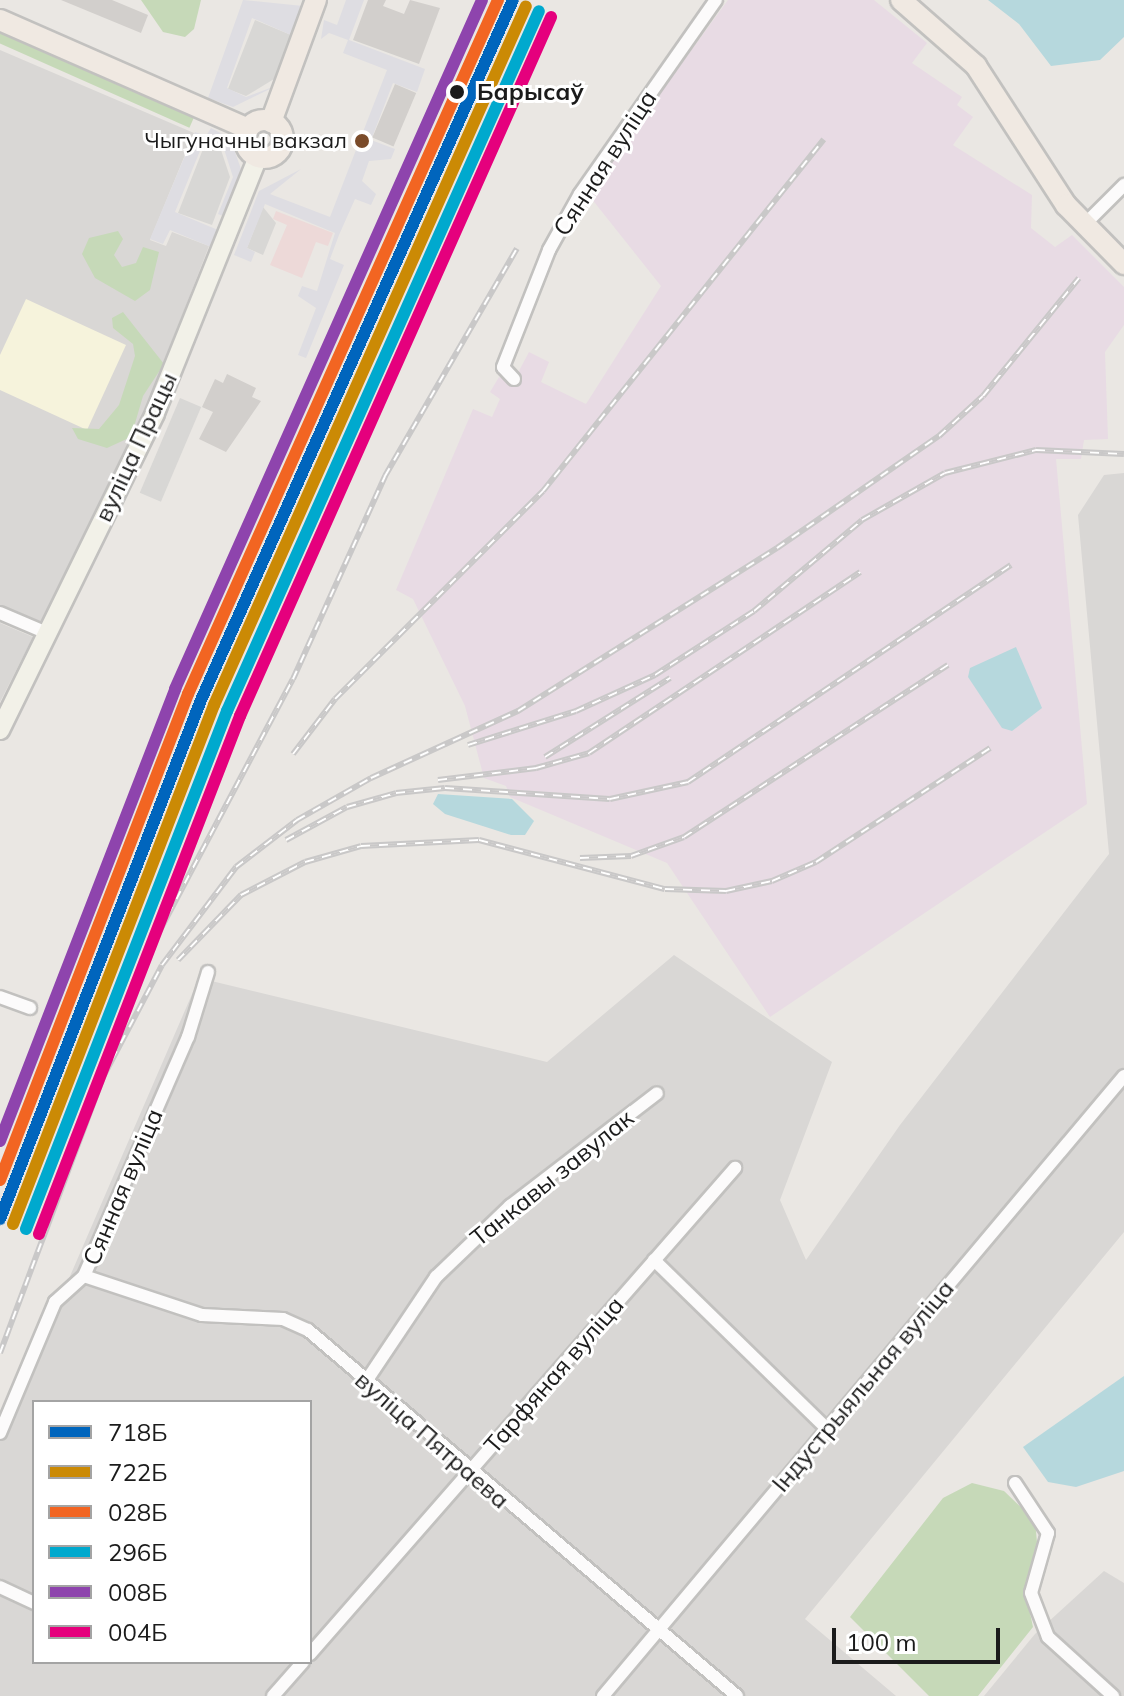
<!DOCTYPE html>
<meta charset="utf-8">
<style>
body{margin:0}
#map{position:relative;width:1124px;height:1696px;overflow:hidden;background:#eae7e3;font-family:Mulish,sans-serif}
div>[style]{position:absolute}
.residential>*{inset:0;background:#d9d7d5}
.commercial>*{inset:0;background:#edd9d8}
.industrial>*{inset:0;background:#e8dbe4}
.education>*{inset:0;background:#f6f3dc}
.forest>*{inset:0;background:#c6d9b8;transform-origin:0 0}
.parking>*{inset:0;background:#d8d7d5;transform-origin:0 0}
.plaza>*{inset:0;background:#dedde2}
.water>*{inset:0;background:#b6d8dd}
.building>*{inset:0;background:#d2cfcc;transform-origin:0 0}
.roads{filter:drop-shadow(2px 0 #c2c1bf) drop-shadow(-2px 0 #c2c1bf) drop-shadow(0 2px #c2c1bf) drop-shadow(0 -2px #c2c1bf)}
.street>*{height:12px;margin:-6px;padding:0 6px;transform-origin:6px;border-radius:6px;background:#fcfbfb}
.secondary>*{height:18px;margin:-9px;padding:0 9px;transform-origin:9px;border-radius:9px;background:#f2f1e8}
.primary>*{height:20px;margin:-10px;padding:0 10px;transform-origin:10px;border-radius:10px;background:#f0e9e2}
.primary>.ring{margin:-10px;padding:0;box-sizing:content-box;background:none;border:20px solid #f0e9e2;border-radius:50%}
.rail>*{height:6px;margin-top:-3px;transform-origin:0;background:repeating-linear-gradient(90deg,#fff 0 9px,#c9c8c8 0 18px);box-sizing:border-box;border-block:2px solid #c9c8c8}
.rail-1>*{height:12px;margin:-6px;padding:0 6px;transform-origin:6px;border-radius:6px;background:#0065bd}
.rail-2>*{height:12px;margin:-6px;padding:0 6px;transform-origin:6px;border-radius:6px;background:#cb8a05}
.rail-3>*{height:12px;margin:-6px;padding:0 6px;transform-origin:6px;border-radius:6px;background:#f26522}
.rail-4>*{height:12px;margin:-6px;padding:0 6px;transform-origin:6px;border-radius:6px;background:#00a9ce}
.rail-5>*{height:12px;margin:-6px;padding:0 6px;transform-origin:6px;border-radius:6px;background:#8e44ad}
.rail-6>*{height:12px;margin:-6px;padding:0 6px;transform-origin:6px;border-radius:6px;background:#e5007d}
.dots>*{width:22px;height:22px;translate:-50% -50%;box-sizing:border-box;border:4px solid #fff;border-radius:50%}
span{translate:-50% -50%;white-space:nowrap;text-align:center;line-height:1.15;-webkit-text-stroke:6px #fff;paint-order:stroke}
.bus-label{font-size:22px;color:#1b1b1b}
.right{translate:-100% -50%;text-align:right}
.stop-label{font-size:24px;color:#1b1b1b;font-weight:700}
.left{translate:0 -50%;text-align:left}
.street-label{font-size:24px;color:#1b1b1b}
.legend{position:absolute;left:32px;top:1400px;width:280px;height:264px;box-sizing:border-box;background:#fff;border:2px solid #a4a4a4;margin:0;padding:10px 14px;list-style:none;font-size:24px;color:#1b1b1b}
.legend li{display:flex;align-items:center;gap:16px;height:40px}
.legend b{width:40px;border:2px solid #a4a4a4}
.scale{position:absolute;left:832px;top:1628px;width:168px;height:36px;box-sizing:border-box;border:4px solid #1b1b1b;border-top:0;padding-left:10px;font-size:24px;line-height:28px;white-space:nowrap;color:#1b1b1b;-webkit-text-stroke:6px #fff;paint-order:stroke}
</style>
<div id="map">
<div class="residential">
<i style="clip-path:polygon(0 50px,194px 133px,150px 240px,166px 246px,172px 232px,209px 246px,139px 427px,42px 625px,0 607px)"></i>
<i style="clip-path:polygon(evenodd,1124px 473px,1124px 1232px,805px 1619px,896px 1696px,0 1696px,0 1438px,199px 978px,547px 1062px,674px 955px,832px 1062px,780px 1200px,806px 1260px,900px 1125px,1109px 854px,1078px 515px,1104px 475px,1124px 473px,34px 1402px,310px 1402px,310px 1662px,34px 1662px,34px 1402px)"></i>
<i style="clip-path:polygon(0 623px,33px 637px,0 702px)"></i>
<i style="clip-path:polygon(1104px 1571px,1124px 1583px,1124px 1696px,984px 1696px,1035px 1634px)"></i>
</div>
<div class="commercial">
<i style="clip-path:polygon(276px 211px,333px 233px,328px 246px,316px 242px,302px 278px,270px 265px,287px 225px,273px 219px)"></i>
</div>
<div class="industrial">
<i style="clip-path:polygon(728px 0,874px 0,927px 43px,912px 63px,962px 97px,957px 105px,973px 117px,953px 145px,1032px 195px,1031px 228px,1055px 247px,1072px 235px,1124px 287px,1124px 325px,1105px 352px,1108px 439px,1084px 440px,1081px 459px,1056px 459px,1087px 804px,770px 1017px,667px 863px,510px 797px,506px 786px,484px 778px,465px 706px,413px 599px,396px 590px,473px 409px,492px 417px,500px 399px,490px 392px,499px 377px,512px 384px,529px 352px,549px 362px,541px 382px,586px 404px,661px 286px,587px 193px)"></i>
</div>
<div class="education">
<i style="clip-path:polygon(26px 299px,126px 345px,87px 430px,0 390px,0 355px)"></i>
</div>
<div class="forest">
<i style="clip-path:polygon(141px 0,201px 0,194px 29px,185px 37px,163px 32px)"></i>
<i style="left:0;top:27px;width:214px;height:15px;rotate:24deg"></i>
<i style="clip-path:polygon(118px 231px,123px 239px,114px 255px,122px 267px,136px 263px,143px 247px,159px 252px,150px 290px,135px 301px,95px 278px,82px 254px,89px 238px)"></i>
<i style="clip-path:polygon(123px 312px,164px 364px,143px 396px,131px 437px,107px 448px,78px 439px,72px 428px,99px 429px,119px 405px,135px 356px,133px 344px,113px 328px,112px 318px)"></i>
<i style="clip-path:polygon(972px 1483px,1004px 1491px,1035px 1521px,1038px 1553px,1027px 1599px,1033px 1627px,978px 1696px,929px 1696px,850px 1617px,943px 1498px)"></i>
</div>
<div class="parking">
<i style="clip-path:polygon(255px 20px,291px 35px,274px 79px,246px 96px,228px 89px)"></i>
<i style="clip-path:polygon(205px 144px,221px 150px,230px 177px,212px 225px,178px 213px)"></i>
<i style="clip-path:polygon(263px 207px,276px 223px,263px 255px,247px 248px)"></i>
<i style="left:180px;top:398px;width:23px;height:103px;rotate:23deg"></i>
</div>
<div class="plaza">
<i style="clip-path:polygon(243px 0,303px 6px,291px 35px,252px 18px,227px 88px,246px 97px,278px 85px,233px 107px,208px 98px)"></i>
<i style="clip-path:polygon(346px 0,364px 0,349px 40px,425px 69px,417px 92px,393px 83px,371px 140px,395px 149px,391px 159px,369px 161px,362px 181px,376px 194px,371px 205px,355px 199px,339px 235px,330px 259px,344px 265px,306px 358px,298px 355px,316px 308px,298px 296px,302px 286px,317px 291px,335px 233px,265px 204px,247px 248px,255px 252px,251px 262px,234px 255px,259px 191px,301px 169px,270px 194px,330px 217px,387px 70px,343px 53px,348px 40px,329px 33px,321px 39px,324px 20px,337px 25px)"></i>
<i style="clip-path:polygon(211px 128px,230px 138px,241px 169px,225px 217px,218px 214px,233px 177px,223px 146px,206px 136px,175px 212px,218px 230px,211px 247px,170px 230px,163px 244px,150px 239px,195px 132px,206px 136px)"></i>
</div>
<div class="water">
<i style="clip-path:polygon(988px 0,1124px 0,1124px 37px,1100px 60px,1051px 66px,1019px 24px)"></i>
<i style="clip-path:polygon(1016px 647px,1042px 708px,1012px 731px,1002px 728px,968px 677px,970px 668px)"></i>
<i style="clip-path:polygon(438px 794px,512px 799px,534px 821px,525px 835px,511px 835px,445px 814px,433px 804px)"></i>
<i style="clip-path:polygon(1124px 1376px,1124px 1471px,1076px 1487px,1048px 1482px,1023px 1447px)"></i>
</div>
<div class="building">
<i style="clip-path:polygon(61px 0,112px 0,148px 15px,141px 33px)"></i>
<i style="clip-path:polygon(368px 0,386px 0,383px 6px,404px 14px,410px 0,440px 8px,419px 64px,353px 40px)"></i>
<i style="left:395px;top:84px;width:23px;height:58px;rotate:23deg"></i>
<i style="clip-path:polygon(227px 374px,256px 388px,252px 397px,261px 401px,226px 452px,199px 439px,213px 412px,202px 407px,215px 379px,223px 383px)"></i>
</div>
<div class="roads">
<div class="street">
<i style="left:1084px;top:225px;width:57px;rotate:-45deg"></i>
<i style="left:514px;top:379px;width:16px;rotate:-133deg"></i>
<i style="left:503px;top:367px;width:126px;rotate:-68.5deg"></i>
<i style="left:549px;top:250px;width:64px;rotate:-61deg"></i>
<i style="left:580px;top:194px;width:237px;rotate:-55deg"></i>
<i style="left:0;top:613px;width:51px;rotate:23.1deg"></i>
<i style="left:0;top:997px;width:32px;rotate:20deg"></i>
<i style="left:654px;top:1260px;width:242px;rotate:44.3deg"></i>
<i style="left:84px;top:1276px;width:124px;rotate:18.3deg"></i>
<i style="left:202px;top:1315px;width:81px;rotate:2.8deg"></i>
<i style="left:283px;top:1319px;width:27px;rotate:24deg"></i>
<i style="left:308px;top:1330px;width:564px;rotate:40.47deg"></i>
<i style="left:365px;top:1383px;width:128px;rotate:-56.2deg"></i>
<i style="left:436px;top:1277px;width:103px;rotate:-43.8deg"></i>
<i style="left:510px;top:1206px;width:185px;rotate:-37.5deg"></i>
<i style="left:0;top:1433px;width:142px;rotate:-67.2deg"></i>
<i style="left:55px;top:1302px;width:39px;rotate:-42deg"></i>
<i style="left:84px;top:1276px;width:261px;rotate:-66.5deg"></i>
<i style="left:188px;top:1037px;width:68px;rotate:-72.9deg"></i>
<i style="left:1015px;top:1483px;width:60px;rotate:56.6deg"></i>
<i style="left:1048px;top:1533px;width:62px;rotate:105.8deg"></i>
<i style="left:1031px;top:1593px;width:47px;rotate:68.9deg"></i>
<i style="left:1048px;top:1637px;width:88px;rotate:42.2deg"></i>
<i style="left:0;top:1587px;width:38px;rotate:25deg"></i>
<i style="left:310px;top:1654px;width:646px;rotate:-48.83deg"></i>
<i style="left:273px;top:1696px;width:45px;rotate:-48.6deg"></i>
<i style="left:603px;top:1696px;width:810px;rotate:-49.96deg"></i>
</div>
<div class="secondary">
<i style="left:0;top:730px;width:353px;rotate:-63.9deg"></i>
<i style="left:155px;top:413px;width:276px;rotate:-68.1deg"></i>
</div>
<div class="primary">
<i style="left:901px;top:0;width:100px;rotate:41.3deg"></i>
<i style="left:976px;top:66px;width:166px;rotate:57.1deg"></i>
<i style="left:1066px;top:205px;width:83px;rotate:45.5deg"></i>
<i style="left:0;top:20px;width:271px;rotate:23.7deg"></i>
<i class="ring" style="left:245px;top:120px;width:18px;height:18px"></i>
<i style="left:271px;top:122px;width:130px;rotate:-69.8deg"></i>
</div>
</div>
<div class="rail">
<i style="left:468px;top:745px;width:113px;rotate:-17.5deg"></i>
<i style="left:576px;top:711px;width:87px;rotate:-24.5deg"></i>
<i style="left:655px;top:675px;width:118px;rotate:-32.9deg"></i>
<i style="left:754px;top:611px;width:141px;rotate:-40.1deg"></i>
<i style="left:862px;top:520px;width:95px;rotate:-29.5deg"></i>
<i style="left:945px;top:473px;width:94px;rotate:-14.2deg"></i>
<i style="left:1036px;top:450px;width:88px;rotate:2.6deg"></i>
<i style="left:293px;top:754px;width:69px;rotate:-52.6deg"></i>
<i style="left:335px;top:699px;width:294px;rotate:-45deg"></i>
<i style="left:543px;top:491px;width:450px;rotate:-51.4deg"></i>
<i style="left:545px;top:757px;width:148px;rotate:-32.3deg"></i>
<i style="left:438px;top:780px;width:99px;rotate:-7deg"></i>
<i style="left:536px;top:768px;width:55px;rotate:-15.8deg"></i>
<i style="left:589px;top:753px;width:326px;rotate:-33.7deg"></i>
<i style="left:286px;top:840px;width:69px;rotate:-28.4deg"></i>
<i style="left:347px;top:807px;width:51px;rotate:-15.9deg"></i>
<i style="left:396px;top:793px;width:49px;rotate:-5.8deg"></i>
<i style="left:445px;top:788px;width:165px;rotate:3.8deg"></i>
<i style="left:610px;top:799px;width:80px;rotate:-12.3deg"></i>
<i style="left:688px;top:782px;width:389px;rotate:-33.9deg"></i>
<i style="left:580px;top:858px;width:51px;rotate:-2.2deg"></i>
<i style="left:631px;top:856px;width:56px;rotate:-19.7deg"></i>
<i style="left:684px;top:837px;width:315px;rotate:-33.1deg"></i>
<i style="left:151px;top:947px;width:303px;rotate:-62.1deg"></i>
<i style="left:293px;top:679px;width:223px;rotate:-65.6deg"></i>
<i style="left:385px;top:476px;width:263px;rotate:-59.9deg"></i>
<i style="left:178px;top:960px;width:91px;rotate:-45.9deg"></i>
<i style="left:241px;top:895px;width:72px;rotate:-27.3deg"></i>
<i style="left:305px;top:862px;width:58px;rotate:-15.9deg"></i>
<i style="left:361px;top:846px;width:118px;rotate:-2.9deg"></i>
<i style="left:479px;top:840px;width:192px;rotate:14.8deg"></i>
<i style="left:665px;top:889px;width:61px;rotate:1.9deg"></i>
<i style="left:726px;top:891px;width:47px;rotate:-12.3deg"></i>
<i style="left:772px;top:881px;width:48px;rotate:-23.4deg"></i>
<i style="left:816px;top:862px;width:208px;rotate:-33.2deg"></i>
<i style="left:0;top:1353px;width:297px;rotate:-69.5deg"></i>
<i style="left:104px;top:1075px;width:124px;rotate:-62.2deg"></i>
<i style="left:162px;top:965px;width:123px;rotate:-52.9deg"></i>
<i style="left:236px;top:867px;width:77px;rotate:-37.6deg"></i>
<i style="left:297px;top:820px;width:85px;rotate:-29.6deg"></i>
<i style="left:371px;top:778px;width:162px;rotate:-24.5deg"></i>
<i style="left:518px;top:711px;width:306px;rotate:-32.2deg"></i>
<i style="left:777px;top:548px;width:197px;rotate:-34.7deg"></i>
<i style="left:939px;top:436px;width:59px;rotate:-42.3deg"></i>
<i style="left:983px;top:396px;width:152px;rotate:-50.9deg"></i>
</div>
<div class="rail-1">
<i style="left:0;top:1219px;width:557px;rotate:-68.83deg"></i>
<i style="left:201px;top:700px;width:766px;rotate:-65.98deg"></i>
</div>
<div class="rail-2">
<i style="left:13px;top:1224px;width:557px;rotate:-68.83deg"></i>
<i style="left:214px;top:705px;width:765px;rotate:-65.95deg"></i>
</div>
<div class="rail-3">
<i style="left:0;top:1180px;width:521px;rotate:-68.85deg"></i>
<i style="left:188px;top:694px;width:760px;rotate:-65.93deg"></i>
</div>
<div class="rail-4">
<i style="left:26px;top:1229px;width:556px;rotate:-68.79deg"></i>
<i style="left:227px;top:711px;width:766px;rotate:-65.98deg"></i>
</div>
<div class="rail-5">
<i style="left:0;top:1141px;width:485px;rotate:-68.8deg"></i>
<i style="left:175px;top:689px;width:754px;rotate:-65.98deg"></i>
</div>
<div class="rail-6">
<i style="left:39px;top:1234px;width:556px;rotate:-68.79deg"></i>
<i style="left:240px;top:716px;width:765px;rotate:-66.01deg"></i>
</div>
<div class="dots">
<i style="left:457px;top:92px;background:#1b1b1b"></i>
<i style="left:362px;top:141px;background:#7a4b2a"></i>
</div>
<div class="bus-label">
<span class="right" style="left:347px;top:141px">Чыгуначны вакзал</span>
</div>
<div class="stop-label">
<span class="left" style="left:477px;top:92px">Барысаў</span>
</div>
<div class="street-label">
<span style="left:605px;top:163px;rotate:-57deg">Сянная вуліца</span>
<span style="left:136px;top:447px;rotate:-65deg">вуліца Працы</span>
<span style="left:552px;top:1178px;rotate:-39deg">Танкавы завулак</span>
<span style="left:123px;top:1187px;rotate:-67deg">Сянная вуліца</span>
<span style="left:554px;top:1375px;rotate:-49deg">Тарфяная вуліца</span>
<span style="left:863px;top:1386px;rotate:-50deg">Індустрыяльная вуліца</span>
<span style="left:432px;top:1440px;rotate:41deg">вуліца Пятраева</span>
</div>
<ul class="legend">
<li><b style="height:10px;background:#0065bd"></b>718Б</li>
<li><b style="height:10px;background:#cb8a05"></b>722Б</li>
<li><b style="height:10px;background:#f26522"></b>028Б</li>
<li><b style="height:10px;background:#00a9ce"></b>296Б</li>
<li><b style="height:10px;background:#8e44ad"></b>008Б</li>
<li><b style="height:10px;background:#e5007d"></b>004Б</li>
</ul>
<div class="scale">100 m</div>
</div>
